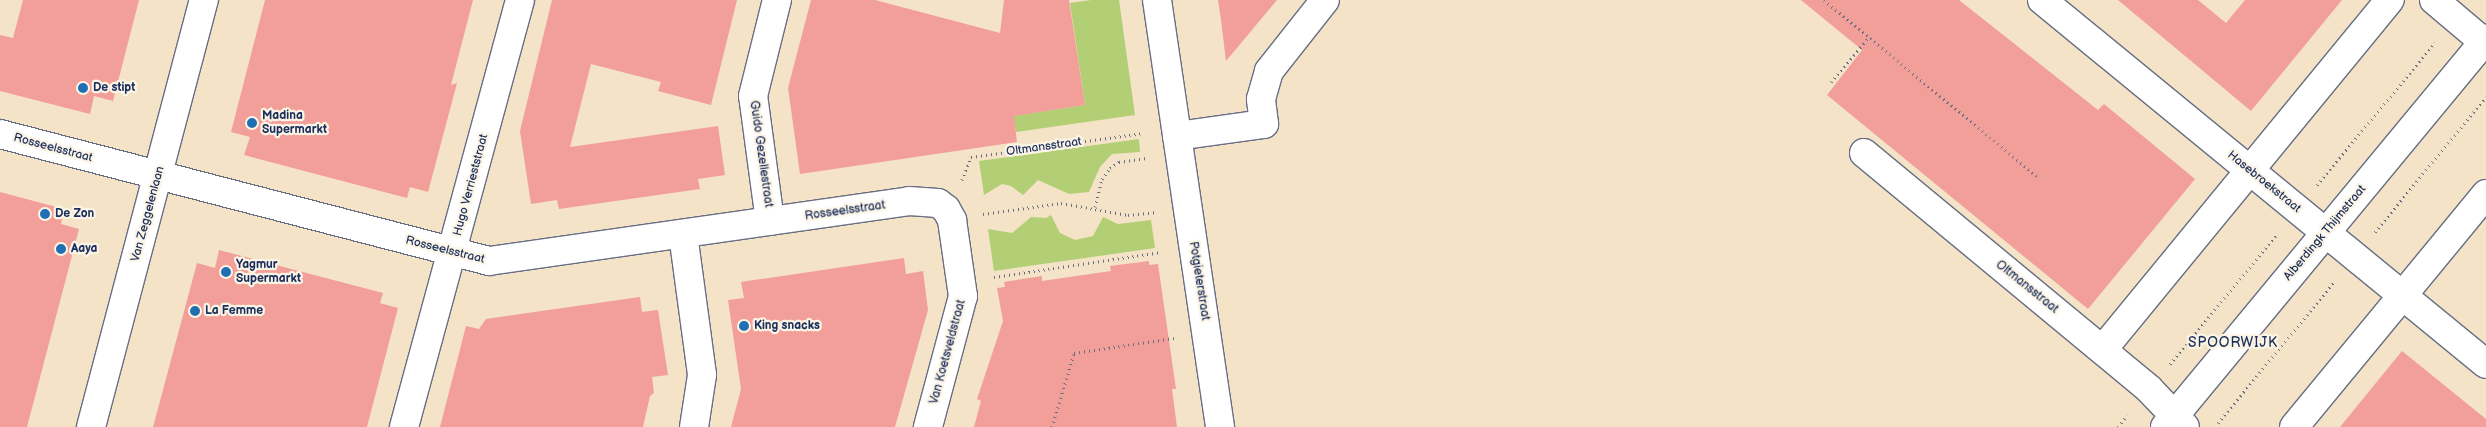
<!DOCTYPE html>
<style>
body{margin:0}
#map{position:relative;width:2486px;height:427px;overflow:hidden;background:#f4e3c7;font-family:"Balsamiq Sans",sans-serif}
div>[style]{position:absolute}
.green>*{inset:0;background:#b2cf75}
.building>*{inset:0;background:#f19f98}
.path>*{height:3px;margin-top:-1.5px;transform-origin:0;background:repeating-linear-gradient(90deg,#676e83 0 1px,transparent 0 5px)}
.roads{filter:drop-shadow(1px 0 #676e83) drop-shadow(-1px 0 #676e83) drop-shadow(0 1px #676e83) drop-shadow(0 -1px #676e83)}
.minor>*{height:28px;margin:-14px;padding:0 14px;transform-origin:14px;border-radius:14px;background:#fff}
.tertiary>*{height:28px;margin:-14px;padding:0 14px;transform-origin:14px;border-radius:14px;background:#fff}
.dots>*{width:14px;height:14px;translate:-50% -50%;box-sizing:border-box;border:2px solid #fcf5e5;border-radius:50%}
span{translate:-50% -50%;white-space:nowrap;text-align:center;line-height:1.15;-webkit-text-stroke:4.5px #fcf5e5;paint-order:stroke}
.poi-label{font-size:12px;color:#1b2f5e;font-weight:700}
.left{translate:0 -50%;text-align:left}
.street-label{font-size:12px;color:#1b2f5e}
.neighbourhood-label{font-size:14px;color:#1b2f5e;letter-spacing:1px}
</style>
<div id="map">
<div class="green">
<i style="clip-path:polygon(1091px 0,1119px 0,1135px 115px,1016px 132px,1013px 116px,1085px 105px,1070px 3px)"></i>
<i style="clip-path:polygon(1139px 139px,1140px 152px,1112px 154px,1100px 167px,1089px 192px,1069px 194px,1038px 180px,1023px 195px,1011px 186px,1002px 184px,984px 195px,979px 161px)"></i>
<i style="clip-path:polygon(1051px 215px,1060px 233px,1075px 240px,1093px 236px,1103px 217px,1118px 224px,1151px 220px,1155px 248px,994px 271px,988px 229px,1012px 233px,1031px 217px,1046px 218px)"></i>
</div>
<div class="building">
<i style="clip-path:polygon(23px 0,139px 0,113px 101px,94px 96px,90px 114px,0 91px,0 35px,13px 38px)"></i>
<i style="clip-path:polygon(265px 0,473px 0,451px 85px,457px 83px,428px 192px,410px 187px,407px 198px,244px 155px,250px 137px,231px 132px)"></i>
<i style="clip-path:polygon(552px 0,737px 0,711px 105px,658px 91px,661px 82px,591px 64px,570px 147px,718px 126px,725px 175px,698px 179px,700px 189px,559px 209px,557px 200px,531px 204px,520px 131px)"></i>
<i style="clip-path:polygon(811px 0,875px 0,1000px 33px,1004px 0,1069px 0,1085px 105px,1014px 116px,1017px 142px,800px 174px,788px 88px)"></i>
<i style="clip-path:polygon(1218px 0,1277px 0,1226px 61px,1221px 20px)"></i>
<i style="clip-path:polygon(1801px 0,1959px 0,2098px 110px,2104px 104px,2195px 179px,2088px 309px,1827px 95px,1862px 50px)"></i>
<i style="clip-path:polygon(2118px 0,2198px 0,2226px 23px,2245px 0,2342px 0,2251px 111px)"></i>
<i style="clip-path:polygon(0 192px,64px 209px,61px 224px,79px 229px,27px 427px,0 427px)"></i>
<i style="clip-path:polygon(219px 250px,383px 293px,380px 303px,398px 308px,367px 427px,153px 427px,197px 263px,215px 268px)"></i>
<i style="clip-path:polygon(904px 258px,906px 274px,923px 271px,928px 310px,895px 427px,731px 427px,741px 389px,728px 300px,744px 298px,741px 282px)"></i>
<i style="clip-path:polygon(1149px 261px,1149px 265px,1158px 264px,1176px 389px,1172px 389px,1177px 427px,974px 427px,981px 401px,977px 399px,1003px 321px,997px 288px,1005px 287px,1004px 282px,1042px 276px,1042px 281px,1111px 271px,1110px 266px)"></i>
<i style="clip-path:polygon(640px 297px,642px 312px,658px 310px,668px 375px,652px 377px,654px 393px,650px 396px,643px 427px,440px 427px,466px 326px,479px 329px,486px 319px)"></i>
<i style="clip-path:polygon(2402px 351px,2486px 419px,2486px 427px,2340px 427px)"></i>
</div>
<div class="path">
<i style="left:1824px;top:0;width:276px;rotate:39.6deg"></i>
<i style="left:1831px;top:82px;width:59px;rotate:-49.8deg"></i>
<i style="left:962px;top:180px;width:25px;rotate:-69deg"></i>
<i style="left:971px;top:157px;width:174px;rotate:-7.9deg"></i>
<i style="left:2317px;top:185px;width:185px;rotate:-50.3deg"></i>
<i style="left:1095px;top:207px;width:29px;rotate:-76deg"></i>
<i style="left:1102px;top:179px;width:14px;rotate:-54deg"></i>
<i style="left:1110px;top:168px;width:11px;rotate:-34deg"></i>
<i style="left:1119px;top:162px;width:28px;rotate:-8deg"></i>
<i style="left:983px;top:214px;width:79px;rotate:-8deg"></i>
<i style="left:1061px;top:203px;width:68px;rotate:10.2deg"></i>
<i style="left:1128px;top:215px;width:27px;rotate:-6deg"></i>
<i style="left:2375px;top:232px;width:175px;rotate:-50.6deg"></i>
<i style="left:994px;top:277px;width:169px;rotate:-8.5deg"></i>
<i style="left:2170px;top:364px;width:168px;rotate:-50.5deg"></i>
<i style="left:2218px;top:423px;width:184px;rotate:-50.5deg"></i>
<i style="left:1052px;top:427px;width:77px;rotate:-73.4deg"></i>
<i style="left:1074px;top:353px;width:101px;rotate:-8.5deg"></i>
<i style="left:2118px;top:427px;width:15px;rotate:-53deg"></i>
</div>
<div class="roads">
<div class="minor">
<i style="left:1157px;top:0;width:432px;rotate:81.6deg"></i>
<i style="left:2042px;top:0;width:574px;rotate:39.35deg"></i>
<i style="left:2434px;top:0;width:68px;rotate:40.2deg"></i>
<i style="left:0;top:134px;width:505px;rotate:14.56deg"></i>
<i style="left:489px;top:261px;width:424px;rotate:-8.1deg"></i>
<i style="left:909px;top:201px;width:29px;rotate:4deg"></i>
<i style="left:938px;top:203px;width:10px;rotate:37deg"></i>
<i style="left:946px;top:209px;width:13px;rotate:61deg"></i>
<i style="left:952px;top:220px;width:77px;rotate:81.8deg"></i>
<i style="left:963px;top:296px;width:136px;rotate:105deg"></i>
<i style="left:1177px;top:136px;width:88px;rotate:-7.9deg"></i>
<i style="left:1264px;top:124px;width:25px;rotate:-97deg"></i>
<i style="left:1261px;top:99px;width:29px;rotate:-74deg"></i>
<i style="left:1269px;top:71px;width:90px;rotate:-51.7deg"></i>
<i style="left:1864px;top:153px;width:370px;rotate:39.6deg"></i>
<i style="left:2149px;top:389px;width:52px;rotate:46.5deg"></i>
<i style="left:770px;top:221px;width:126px;rotate:-97.7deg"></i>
<i style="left:753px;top:96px;width:99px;rotate:-76deg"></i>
<i style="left:683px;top:234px;width:142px;rotate:82.3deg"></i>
<i style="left:702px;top:375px;width:53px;rotate:98.7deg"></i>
<i style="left:2103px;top:349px;width:452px;rotate:-50.6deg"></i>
<i style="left:91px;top:427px;width:442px;rotate:-75.2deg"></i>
<i style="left:404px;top:427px;width:442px;rotate:-74.8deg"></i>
<i style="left:2294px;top:427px;width:302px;rotate:-50.5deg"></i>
</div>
<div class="tertiary">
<i style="left:2165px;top:427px;width:504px;rotate:-50.4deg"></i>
</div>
</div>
<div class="dots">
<i style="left:83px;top:88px;background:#1f6fb2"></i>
<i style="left:252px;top:123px;background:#1f6fb2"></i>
<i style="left:45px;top:214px;background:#1f6fb2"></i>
<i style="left:61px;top:249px;background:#1f6fb2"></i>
<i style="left:226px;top:272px;background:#1f6fb2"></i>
<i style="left:195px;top:311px;background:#1f6fb2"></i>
<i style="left:744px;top:326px;background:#1f6fb2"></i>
</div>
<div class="poi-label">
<span class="left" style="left:93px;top:88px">De stipt</span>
<span class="left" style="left:262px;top:123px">Madina<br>Supermarkt</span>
<span class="left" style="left:55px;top:214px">De Zon</span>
<span class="left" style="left:71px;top:249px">Aaya</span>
<span class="left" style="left:236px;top:272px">Yagmur<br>Supermarkt</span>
<span class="left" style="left:205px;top:311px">La Femme</span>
<span class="left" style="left:754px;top:326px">King snacks</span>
</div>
<div class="street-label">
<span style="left:1044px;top:147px;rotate:-8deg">Oltmansstraat</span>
<span style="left:53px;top:148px;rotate:15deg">Rosseelsstraat</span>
<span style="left:761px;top:154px;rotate:82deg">Guido Gezellestraat</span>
<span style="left:2264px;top:182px;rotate:39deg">Hasebroekstraat</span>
<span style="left:471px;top:185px;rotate:-75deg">Hugo Verrieststraat</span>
<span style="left:845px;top:211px;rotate:-8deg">Rosseelsstraat</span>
<span style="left:148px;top:214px;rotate:-75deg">Van Zeggelenlaan</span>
<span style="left:2325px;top:233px;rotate:-50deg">Alberdingk Thijmstraat</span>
<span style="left:445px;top:250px;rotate:14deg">Rosseelsstraat</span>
<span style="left:1199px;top:281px;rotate:81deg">Potgieterstraat</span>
<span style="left:2027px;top:287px;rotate:39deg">Oltmansstraat</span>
<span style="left:948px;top:352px;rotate:-75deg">Van Koetsveldstraat</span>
</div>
<div class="neighbourhood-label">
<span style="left:2233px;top:343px">SPOORWIJK</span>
</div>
</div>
